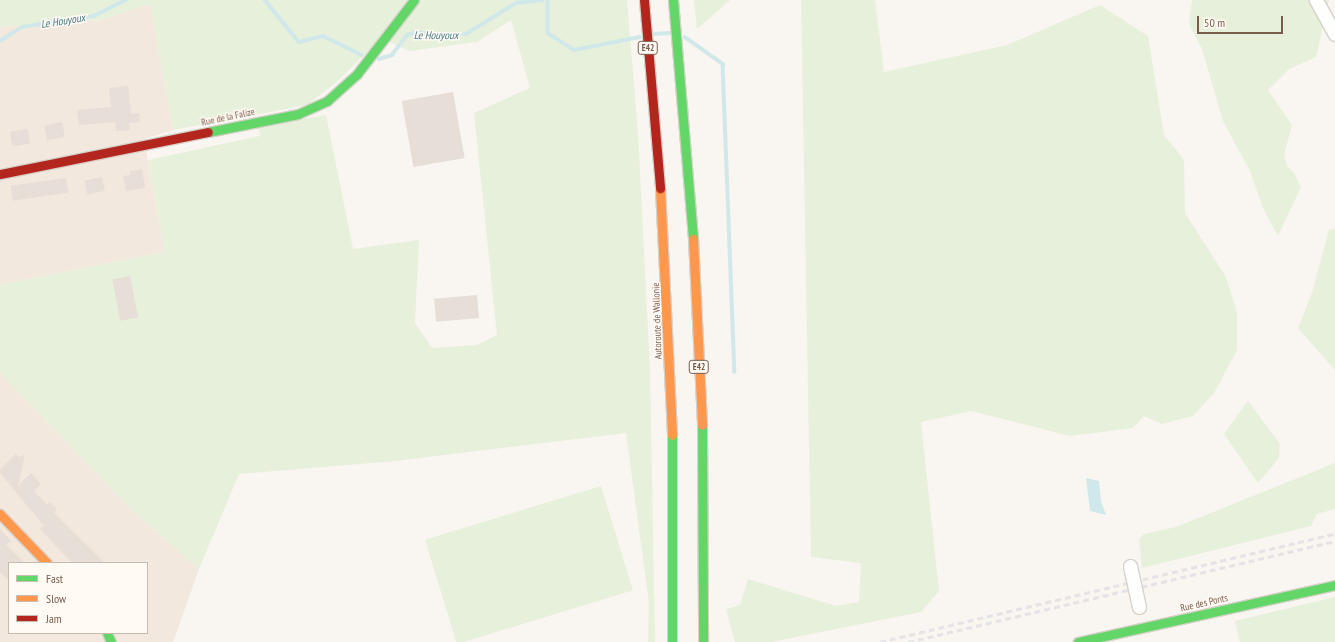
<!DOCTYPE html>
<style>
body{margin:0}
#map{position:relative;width:1335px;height:642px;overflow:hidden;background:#f9f5f0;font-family:"PT Sans Narrow",sans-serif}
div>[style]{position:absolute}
.residential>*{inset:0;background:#f2e8de}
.green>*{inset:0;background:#e7f0db;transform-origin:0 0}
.water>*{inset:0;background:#d0e8ea}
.stream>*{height:3.5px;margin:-1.75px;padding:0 1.75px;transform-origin:1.75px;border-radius:1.75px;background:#d0e8ea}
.building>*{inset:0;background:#e6ded7;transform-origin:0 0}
.roads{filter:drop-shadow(1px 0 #d7d1cb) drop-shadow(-1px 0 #d7d1cb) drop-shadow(0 1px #d7d1cb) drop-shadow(0 -1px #d7d1cb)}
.street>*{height:13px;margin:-6.5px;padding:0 6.5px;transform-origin:6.5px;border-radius:6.5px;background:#fefefd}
.fast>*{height:9px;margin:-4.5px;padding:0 4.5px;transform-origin:4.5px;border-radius:4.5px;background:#63d668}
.slow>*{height:9px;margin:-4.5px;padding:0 4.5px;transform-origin:4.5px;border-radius:4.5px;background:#ff974d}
.jam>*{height:9px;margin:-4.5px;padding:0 4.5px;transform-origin:4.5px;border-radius:4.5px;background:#b3261e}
.rail>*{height:3px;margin-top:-1.5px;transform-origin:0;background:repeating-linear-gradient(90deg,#e6e3e7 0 6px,transparent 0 10px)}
.bridges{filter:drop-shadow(1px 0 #d7d1cb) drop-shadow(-1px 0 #d7d1cb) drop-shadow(0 1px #d7d1cb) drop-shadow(0 -1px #d7d1cb)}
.street-bridge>*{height:13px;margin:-6.5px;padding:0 6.5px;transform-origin:6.5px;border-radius:6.5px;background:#fefefd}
span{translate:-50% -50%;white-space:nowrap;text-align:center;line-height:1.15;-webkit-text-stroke:3px #fffaf3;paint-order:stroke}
.shield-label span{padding:1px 3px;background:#fffaf3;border:1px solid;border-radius:3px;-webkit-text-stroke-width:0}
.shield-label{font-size:9px;color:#7a5c4d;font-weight:700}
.street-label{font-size:10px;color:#7a5c4d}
.water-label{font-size:11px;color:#437c86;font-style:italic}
.legend{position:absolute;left:8px;top:562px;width:140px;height:72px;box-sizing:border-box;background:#fffaf3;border:1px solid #cabbb1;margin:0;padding:5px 7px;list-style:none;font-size:12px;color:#7a5c4d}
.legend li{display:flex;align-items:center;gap:8px;height:20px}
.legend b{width:20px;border:1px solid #cabbb1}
.scale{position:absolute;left:1197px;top:16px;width:86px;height:18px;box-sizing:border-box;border:2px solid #7a5c4d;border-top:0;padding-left:5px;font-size:12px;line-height:14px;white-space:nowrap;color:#7a5c4d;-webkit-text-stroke:3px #fffaf3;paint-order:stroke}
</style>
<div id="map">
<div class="residential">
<i style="clip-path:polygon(150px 3px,173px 130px,144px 139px,165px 252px,0 285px,0 27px,102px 20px)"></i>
<i style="clip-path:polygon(evenodd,0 373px,134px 512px,199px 569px,173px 642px,0 642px,0 373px,9px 563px,147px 563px,147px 633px,9px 633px,9px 563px)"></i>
</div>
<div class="green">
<i style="clip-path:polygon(0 0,409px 0,377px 42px,340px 79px,307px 105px,173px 130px,150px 4px,102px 20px,0 27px)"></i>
<i style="clip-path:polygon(420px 0,627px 0,638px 134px,650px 369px,655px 642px,648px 642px,649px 603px,626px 433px,395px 461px,239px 474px,199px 569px,134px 512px,0 373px,0 285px,165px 252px,148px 160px,260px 136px,259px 127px,326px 115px,353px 249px,419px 240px,415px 323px,432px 348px,477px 345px,497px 335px,474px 113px,530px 88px,511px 20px,477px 42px,409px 51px,388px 41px)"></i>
<i style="clip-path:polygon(694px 0,730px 0,697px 29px)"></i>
<i style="clip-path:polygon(801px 0,875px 0,884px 72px,1007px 45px,1100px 5px,1148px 36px,1164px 135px,1184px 160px,1185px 213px,1226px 277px,1237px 313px,1237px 350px,1214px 393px,1193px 416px,1162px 424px,1144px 416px,1133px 428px,1070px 436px,971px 411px,921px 422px,939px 591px,921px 612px,771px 642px,735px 642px,726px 609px,740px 605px,748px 579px,836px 606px,859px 602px,861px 563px,811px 557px)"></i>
<i style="clip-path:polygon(1192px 0,1329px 0,1316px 57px,1289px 69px,1268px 90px,1292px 125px,1284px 155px,1287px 166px,1294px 173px,1301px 187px,1278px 236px,1263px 208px,1250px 171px,1223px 121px,1202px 49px,1189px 24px)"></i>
<i style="clip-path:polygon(1335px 229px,1335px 370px,1298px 328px,1312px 293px,1329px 230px)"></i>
<i style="clip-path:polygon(1248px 401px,1280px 444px,1279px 458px,1258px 483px,1224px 434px)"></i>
<i style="clip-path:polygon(1335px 463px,1335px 509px,1317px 514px,1311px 526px,1142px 568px,1139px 540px,1144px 534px,1176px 527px)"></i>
<i style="left:601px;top:486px;width:109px;height:184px;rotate:73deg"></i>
<i style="clip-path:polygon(1335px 597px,1335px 642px,1240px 642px,1235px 621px)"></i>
</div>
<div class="water">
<i style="clip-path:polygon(1086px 478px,1099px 481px,1101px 501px,1106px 515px,1090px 511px)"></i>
</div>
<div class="stream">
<i style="left:265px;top:0;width:54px;rotate:51deg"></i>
<i style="left:299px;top:42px;width:25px;rotate:-14deg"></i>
<i style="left:323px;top:36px;width:43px;rotate:26deg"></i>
<i style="left:548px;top:0;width:33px;rotate:90deg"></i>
<i style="left:548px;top:33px;width:31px;rotate:33deg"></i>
<i style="left:574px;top:50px;width:67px;rotate:-11.1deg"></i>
<i style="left:654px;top:34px;width:15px;rotate:-4deg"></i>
<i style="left:685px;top:37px;width:47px;rotate:35.4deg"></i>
<i style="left:723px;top:64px;width:308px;rotate:87.8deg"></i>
<i style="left:0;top:41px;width:26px;rotate:-32deg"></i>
<i style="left:22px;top:27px;width:73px;rotate:-8.7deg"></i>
<i style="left:94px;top:16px;width:36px;rotate:-27deg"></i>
<i style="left:379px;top:59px;width:14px;rotate:-17deg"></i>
<i style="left:392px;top:55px;width:25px;rotate:-53deg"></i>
<i style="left:407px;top:35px;width:10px;rotate:-17deg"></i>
<i style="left:417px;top:32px;width:17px;rotate:10deg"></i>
<i style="left:434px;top:35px;width:32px;rotate:-2deg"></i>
<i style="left:466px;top:34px;width:59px;rotate:-31.8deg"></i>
<i style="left:516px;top:3px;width:27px;rotate:-6deg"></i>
</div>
<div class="building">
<i style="clip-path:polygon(128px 86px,131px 114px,139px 113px,140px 122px,129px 123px,130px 130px,116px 131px,115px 122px,79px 125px,77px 110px,111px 107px,109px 88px)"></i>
<i style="left:453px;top:92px;width:67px;height:52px;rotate:80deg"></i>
<i style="left:62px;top:122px;width:15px;height:18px;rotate:79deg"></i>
<i style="left:28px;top:129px;width:15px;height:18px;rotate:82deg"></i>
<i style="clip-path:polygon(142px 169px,145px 188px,126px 191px,123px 176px,130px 175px,130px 171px)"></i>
<i style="left:102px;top:177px;width:14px;height:18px;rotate:78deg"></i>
<i style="left:66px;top:178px;width:15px;height:56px;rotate:82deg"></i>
<i style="left:130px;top:276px;width:42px;height:18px;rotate:79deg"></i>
<i style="left:477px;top:295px;width:23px;height:43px;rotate:85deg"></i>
<i style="clip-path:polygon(16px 454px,19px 457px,25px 455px,18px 486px,31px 473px,41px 484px,34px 491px,47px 505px,50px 502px,57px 510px,54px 513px,105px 563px,72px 563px,40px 529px,44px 526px,0 473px,0 469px)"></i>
<i style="clip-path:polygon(0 529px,11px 541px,6px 545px,25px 563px,9px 563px,9px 581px,0 572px)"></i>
</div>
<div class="roads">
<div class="street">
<i style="left:1316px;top:0;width:39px;rotate:61deg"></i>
</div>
<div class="fast">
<i style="left:673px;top:0;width:240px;rotate:85.2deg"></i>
<i style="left:208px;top:132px;width:92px;rotate:-11.3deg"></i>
<i style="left:298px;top:114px;width:32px;rotate:-24deg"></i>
<i style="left:327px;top:101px;width:40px;rotate:-42deg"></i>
<i style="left:357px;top:74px;width:93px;rotate:-52.4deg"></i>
<i style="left:702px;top:425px;width:217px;rotate:89.7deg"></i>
<i style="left:107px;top:633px;width:10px;rotate:66deg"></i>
<i style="left:672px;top:642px;width:207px;rotate:-90deg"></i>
<i style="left:1078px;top:642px;width:263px;rotate:-12.5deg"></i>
</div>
<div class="slow">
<i style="left:660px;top:188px;width:247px;rotate:87.2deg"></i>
<i style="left:693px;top:239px;width:186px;rotate:87.2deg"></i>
<i style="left:0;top:514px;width:68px;rotate:46.2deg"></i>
</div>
<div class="jam">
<i style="left:644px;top:0;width:189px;rotate:85.1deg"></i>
<i style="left:0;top:174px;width:212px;rotate:-11.4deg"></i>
</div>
</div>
<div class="rail">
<i style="left:880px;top:642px;width:468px;rotate:-13.4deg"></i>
<i style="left:908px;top:642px;width:439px;rotate:-13.3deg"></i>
</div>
<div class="bridges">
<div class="street-bridge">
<i style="left:1130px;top:566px;width:42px;rotate:77.6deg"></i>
</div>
</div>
<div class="shield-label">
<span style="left:648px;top:48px">E42</span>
<span style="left:699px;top:367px">E42</span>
</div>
<div class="street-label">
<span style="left:228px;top:117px;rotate:-12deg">Rue de la Falize</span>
<span style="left:657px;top:321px;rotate:-92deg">Autoroute de Wallonie</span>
<span style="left:1204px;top:603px;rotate:-13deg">Rue des Ponts</span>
</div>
<div class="water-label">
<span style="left:63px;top:21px;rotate:-9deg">Le Houyoux</span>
<span style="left:436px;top:35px">Le Houyoux</span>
</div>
<ul class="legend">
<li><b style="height:5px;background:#63d668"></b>Fast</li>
<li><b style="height:5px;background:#ff974d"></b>Slow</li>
<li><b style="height:5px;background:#b3261e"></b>Jam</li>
</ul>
<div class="scale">50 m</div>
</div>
